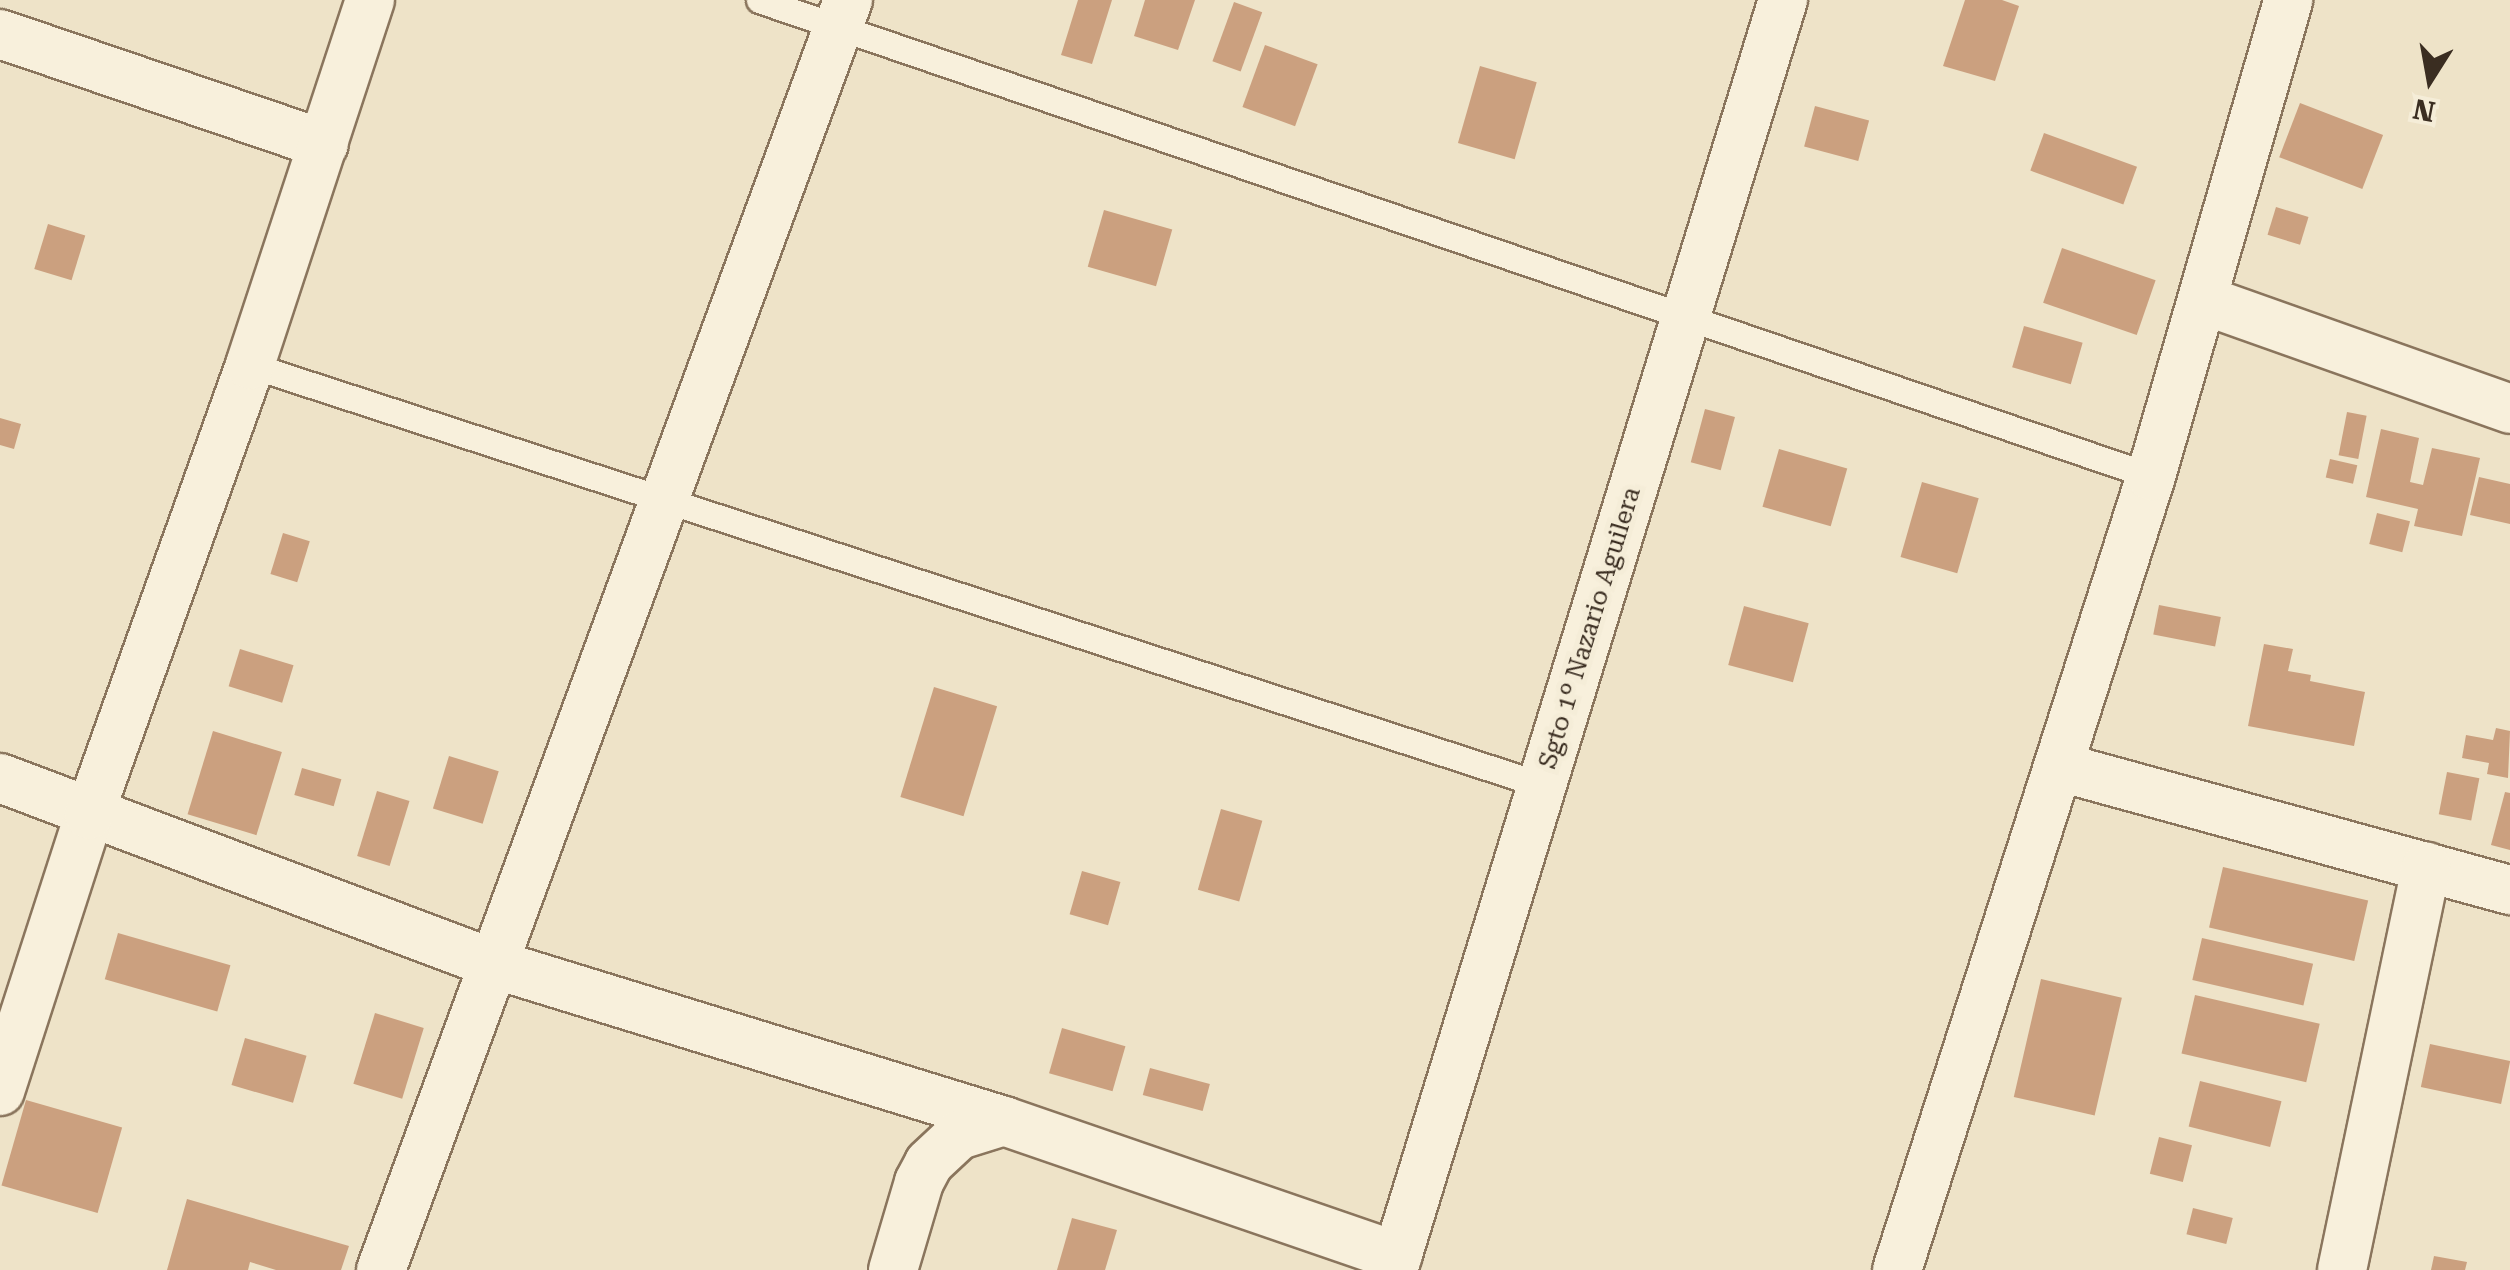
<!DOCTYPE html>
<meta charset="utf-8">
<style>
body{margin:0}
#map{position:relative;width:2510px;height:1270px;overflow:hidden;background:#eee3c8;font-family:"Roboto Serif",serif}
div>[style]{position:absolute}
.building>*{inset:0;background:#cba07f;transform-origin:0 0}
.roads{filter:drop-shadow(2px 0 #8a755d) drop-shadow(-2px 0 #8a755d) drop-shadow(0 2px #8a755d) drop-shadow(0 -2px #8a755d)}
.lane>*{height:25px;margin:-12.5px;padding:0 12.5px;transform-origin:12.5px;border-radius:12.5px;background:#f8f0dc}
.street>*{height:48px;margin:-24px;padding:0 24px;transform-origin:24px;border-radius:24px;background:#f8f0dc}
span{translate:-50% -50%;white-space:nowrap;text-align:center;line-height:1.15;-webkit-text-stroke:10px #f5edd8;paint-order:stroke}
.street-label{font-size:25px;color:#3a2d21}
.north{position:absolute;left:2380px;top:30px;width:100px;height:100px;-webkit-text-stroke:8px #f5edd8;paint-order:stroke;rotate:191deg;font-size:28px;font-weight:700;line-height:40px;text-align:center;color:#3a2d21}
.north::after{content:'';display:block;margin:auto;width:35px;height:45px;background:#3a2d21;clip-path:polygon(50% 0,100% 100%,50% 72%,0 100%)}
</style>
<div id="map">
<div class="building">
<i style="clip-path:polygon(1078px 0,1112px 0,1092px 64px,1061px 55px)"></i>
<i style="clip-path:polygon(1145px 0,1195px 0,1178px 50px,1134px 36px)"></i>
<i style="clip-path:polygon(1965px 0,2002px 0,2019px 6px,1995px 81px,1943px 66px)"></i>
<i style="left:1234px;top:2px;width:30px;height:63px;rotate:20deg"></i>
<i style="left:1265px;top:45px;width:56px;height:66px;rotate:20deg"></i>
<i style="left:1480px;top:66px;width:59px;height:80px;rotate:16deg"></i>
<i style="left:2300px;top:103px;width:89px;height:58px;rotate:21deg"></i>
<i style="left:1815px;top:106px;width:56px;height:42px;rotate:15deg"></i>
<i style="left:2044px;top:133px;width:99px;height:40px;rotate:20deg"></i>
<i style="left:2276px;top:207px;width:34px;height:29px;rotate:17deg"></i>
<i style="left:1104px;top:210px;width:71px;height:59px;rotate:16deg"></i>
<i style="left:48px;top:224px;width:39px;height:47px;rotate:17deg"></i>
<i style="left:2062px;top:248px;width:99px;height:58px;rotate:19deg"></i>
<i style="left:2024px;top:326px;width:61px;height:43px;rotate:16deg"></i>
<i style="left:1705px;top:409px;width:31px;height:55px;rotate:15deg"></i>
<i style="left:2347px;top:412px;width:20px;height:44px;rotate:11deg"></i>
<i style="clip-path:polygon(0 418px,21px 424px,14px 449px,0 445px)"></i>
<i style="clip-path:polygon(2381px 429px,2419px 438px,2410px 482px,2423px 485px,2432px 448px,2480px 458px,2462px 536px,2414px 526px,2418px 509px,2366px 497px)"></i>
<i style="left:1779px;top:449px;width:71px;height:60px;rotate:16deg"></i>
<i style="left:2330px;top:459px;width:28px;height:19px;rotate:13deg"></i>
<i style="clip-path:polygon(2479px 477px,2510px 484px,2510px 524px,2470px 515px)"></i>
<i style="left:1922px;top:482px;width:59px;height:78px;rotate:16deg"></i>
<i style="left:2377px;top:513px;width:34px;height:32px;rotate:14deg"></i>
<i style="left:283px;top:533px;width:28px;height:43px;rotate:17deg"></i>
<i style="left:2159px;top:605px;width:63px;height:30px;rotate:11deg"></i>
<i style="left:1744px;top:606px;width:67px;height:61px;rotate:15deg"></i>
<i style="clip-path:polygon(2264px 644px,2293px 649px,2288px 671px,2311px 675px,2310px 681px,2365px 692px,2354px 746px,2248px 726px)"></i>
<i style="left:240px;top:649px;width:56px;height:39px;rotate:17deg"></i>
<i style="left:934px;top:687px;width:66px;height:115px;rotate:17deg"></i>
<i style="clip-path:polygon(2496px 728px,2510px 731px,2508px 778px,2487px 774px,2489px 763px,2462px 758px,2466px 735px,2493px 740px)"></i>
<i style="left:213px;top:731px;width:72px;height:87px;rotate:17deg"></i>
<i style="left:449px;top:756px;width:52px;height:55px;rotate:17deg"></i>
<i style="left:302px;top:768px;width:41px;height:28px;rotate:16deg"></i>
<i style="left:2447px;top:772px;width:33px;height:43px;rotate:11deg"></i>
<i style="left:377px;top:791px;width:34px;height:68px;rotate:17deg"></i>
<i style="clip-path:polygon(2505px 792px,2510px 793px,2510px 850px,2491px 845px)"></i>
<i style="left:1221px;top:809px;width:43px;height:84px;rotate:16deg"></i>
<i style="left:2223px;top:867px;width:149px;height:62px;rotate:13deg"></i>
<i style="left:1082px;top:871px;width:40px;height:45px;rotate:16deg"></i>
<i style="left:118px;top:933px;width:117px;height:48px;rotate:16deg"></i>
<i style="left:2202px;top:938px;width:114px;height:43px;rotate:13deg"></i>
<i style="left:2041px;top:979px;width:83px;height:121px;rotate:13deg"></i>
<i style="left:2195px;top:995px;width:128px;height:60px;rotate:13deg"></i>
<i style="left:375px;top:1013px;width:51px;height:74px;rotate:17deg"></i>
<i style="left:1062px;top:1028px;width:66px;height:47px;rotate:16deg"></i>
<i style="left:245px;top:1038px;width:64px;height:49px;rotate:16deg"></i>
<i style="left:2430px;top:1044px;width:82px;height:44px;rotate:12deg"></i>
<i style="left:1150px;top:1068px;width:62px;height:28px;rotate:15deg"></i>
<i style="left:2200px;top:1081px;width:84px;height:47px;rotate:14deg"></i>
<i style="left:26px;top:1100px;width:100px;height:89px;rotate:16deg"></i>
<i style="left:2159px;top:1137px;width:34px;height:38px;rotate:14deg"></i>
<i style="clip-path:polygon(187px 1199px,349px 1246px,341px 1270px,276px 1270px,250px 1262px,248px 1270px,167px 1270px)"></i>
<i style="left:2193px;top:1208px;width:41px;height:27px;rotate:14deg"></i>
<i style="clip-path:polygon(1072px 1218px,1117px 1230px,1105px 1270px,1057px 1270px)"></i>
<i style="clip-path:polygon(2434px 1256px,2467px 1262px,2465px 1270px,2431px 1270px)"></i>
</div>
<div class="roads">
<div class="lane">
<i style="left:759px;top:0;width:1471px;rotate:18.88deg"></i>
<i style="left:250px;top:365px;width:1359px;rotate:18.01deg"></i>
</div>
<div class="street">
<i style="left:0;top:34px;width:342px;rotate:18.8deg"></i>
<i style="left:2203px;top:300px;width:326px;rotate:19.5deg"></i>
<i style="left:2060px;top:767px;width:467px;rotate:15.3deg"></i>
<i style="left:0;top:778px;width:528px;rotate:20.63deg"></i>
<i style="left:494px;top:964px;width:534px;rotate:17.11deg"></i>
<i style="left:1004px;top:1121px;width:416px;rotate:19deg"></i>
<i style="left:0;top:1091px;width:290px;rotate:-72.1deg"></i>
<i style="left:89px;top:815px;width:478px;rotate:-70.3deg"></i>
<i style="left:250px;top:365px;width:384px;rotate:-71.8deg"></i>
<i style="left:381px;top:1270px;width:1353px;rotate:-69.81deg"></i>
<i style="left:893px;top:1270px;width:92px;rotate:-73.5deg"></i>
<i style="left:919px;top:1182px;width:21px;rotate:-62deg"></i>
<i style="left:929px;top:1163px;width:41px;rotate:-43deg"></i>
<i style="left:959px;top:1135px;width:47px;rotate:-17.3deg"></i>
<i style="left:1393px;top:1270px;width:1329px;rotate:-72.93deg"></i>
<i style="left:1897px;top:1270px;width:834px;rotate:-72.26deg"></i>
<i style="left:2151px;top:476px;width:495px;rotate:-73.9deg"></i>
<i style="left:2342px;top:1270px;width:412px;rotate:-78.2deg"></i>
</div>
</div>
<div class="street-label">
<span style="left:1590px;top:628px;rotate:-73deg">Sgto 1º Nazario Aguilera</span>
</div>
<div class="north">N</div>
</div>
